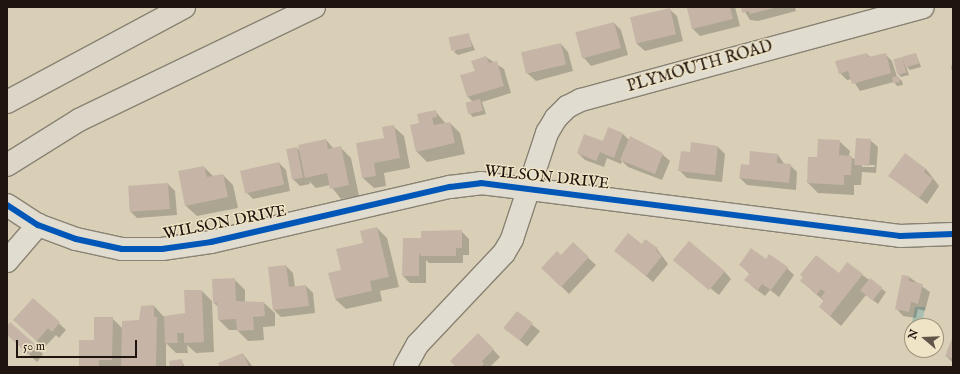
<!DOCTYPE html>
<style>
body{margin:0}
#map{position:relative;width:960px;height:374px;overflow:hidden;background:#d8cfb6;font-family:"IM FELL English",serif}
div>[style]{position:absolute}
.water>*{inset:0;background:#abbfb0}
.shadow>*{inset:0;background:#0003;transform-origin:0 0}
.building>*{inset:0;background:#c6b5a7;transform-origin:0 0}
.roads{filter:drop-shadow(1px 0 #898273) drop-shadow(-1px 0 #898273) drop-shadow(0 1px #898273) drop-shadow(0 -1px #898273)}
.minor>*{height:22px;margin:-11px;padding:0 11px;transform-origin:11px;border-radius:11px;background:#e0dccf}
.highway>*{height:22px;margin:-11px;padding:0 11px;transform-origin:11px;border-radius:11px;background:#dbd6c7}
.cycleway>*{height:6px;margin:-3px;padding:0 3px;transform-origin:3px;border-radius:3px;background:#0057b8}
span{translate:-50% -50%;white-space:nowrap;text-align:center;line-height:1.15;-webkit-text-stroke:3px #efe4c6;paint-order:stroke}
.street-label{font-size:16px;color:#1f140e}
.frame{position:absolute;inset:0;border:8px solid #1f140e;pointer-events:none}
.north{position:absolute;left:904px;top:318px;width:40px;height:40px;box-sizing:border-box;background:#efe4c6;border:1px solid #9c917c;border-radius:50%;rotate:289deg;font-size:11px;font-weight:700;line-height:16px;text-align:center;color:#1f140e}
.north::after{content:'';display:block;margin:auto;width:14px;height:18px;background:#605549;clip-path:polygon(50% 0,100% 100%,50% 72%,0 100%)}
.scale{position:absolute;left:16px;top:340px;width:121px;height:18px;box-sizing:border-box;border:2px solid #1f140e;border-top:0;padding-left:5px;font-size:12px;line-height:14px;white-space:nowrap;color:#1f140e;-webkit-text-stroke:3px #efe4c6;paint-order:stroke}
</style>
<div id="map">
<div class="water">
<i style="clip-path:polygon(915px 307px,925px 307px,922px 326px,911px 328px)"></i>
</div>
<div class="shadow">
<i style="clip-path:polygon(693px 7px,735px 7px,740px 26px,700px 36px,693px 29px,688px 8px)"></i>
<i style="clip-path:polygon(742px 7px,795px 7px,796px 11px,758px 21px,750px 20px)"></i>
<i style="clip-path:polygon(669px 9px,677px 16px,683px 41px,645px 51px,637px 44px,653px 13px)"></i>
<i style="clip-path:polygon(614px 23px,621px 30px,628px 55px,591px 66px,584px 58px)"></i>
<i style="clip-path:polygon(468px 34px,475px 50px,458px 55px,454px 52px)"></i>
<i style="clip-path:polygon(561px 44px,568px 52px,573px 71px,536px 81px,528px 74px,523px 54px)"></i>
<i style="clip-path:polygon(867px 54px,871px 58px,885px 54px,892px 61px,897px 77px,902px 81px,903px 85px,897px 86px,894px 82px,860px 91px,852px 79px,847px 80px,840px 73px)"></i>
<i style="clip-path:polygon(916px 54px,921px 67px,910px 70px,906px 66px,909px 75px,901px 77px,898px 73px,902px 58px,906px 62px)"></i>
<i style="clip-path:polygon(486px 57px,504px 69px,511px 93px,482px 102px,486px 114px,473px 117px,470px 114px,473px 102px,468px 97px,462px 76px,476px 72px)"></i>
<i style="clip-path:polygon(953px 58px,953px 71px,951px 69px)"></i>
<i style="clip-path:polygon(435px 111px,446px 124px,450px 123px,460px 133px,465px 154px,427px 162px,417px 152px,411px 126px,420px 124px)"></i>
<i style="clip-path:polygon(393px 126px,404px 136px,410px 168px,384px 173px,386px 186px,374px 188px,363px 178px)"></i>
<i style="clip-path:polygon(608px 129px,623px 134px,629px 140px,662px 154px,670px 161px,662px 180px,628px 167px,622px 161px,621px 164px,607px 158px,604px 167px,585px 160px,578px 153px,603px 142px)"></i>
<i style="clip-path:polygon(326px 140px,334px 149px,340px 147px,351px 158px,359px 196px,341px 199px,330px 185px,316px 188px,309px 181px,310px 184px,300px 186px,293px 179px,287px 150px,297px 148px,301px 152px)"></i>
<i style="clip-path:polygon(evenodd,870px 140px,878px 147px,876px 173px,862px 172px,861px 185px,854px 185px,854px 195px,818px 193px,808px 183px,818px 158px,839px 141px,850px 151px,849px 156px,856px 160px,870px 140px,862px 165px,875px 165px,874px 167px,862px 167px,862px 165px)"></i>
<i style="clip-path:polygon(692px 144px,718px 147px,725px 154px,722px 182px,687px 178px,679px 170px,691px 153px)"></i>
<i style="clip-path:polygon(751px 152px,778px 155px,785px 165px,790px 165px,797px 172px,796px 190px,747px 185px,740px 178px,750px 166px)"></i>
<i style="clip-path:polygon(905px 154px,926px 169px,939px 186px,927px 204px,890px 176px)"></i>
<i style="clip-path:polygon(279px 163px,286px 170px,290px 191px,253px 199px,246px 192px)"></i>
<i style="clip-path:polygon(204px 167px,214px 177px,223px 175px,233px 185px,238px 208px,197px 216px,186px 206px,179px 172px)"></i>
<i style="clip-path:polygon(168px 184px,175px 191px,177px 215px,137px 218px,130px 211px,129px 189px)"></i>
<i style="clip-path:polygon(377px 228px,387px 238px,399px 287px,380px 291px,382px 301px,346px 309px,335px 299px,342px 271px)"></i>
<i style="clip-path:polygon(461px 231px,469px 239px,469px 255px,463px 255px,463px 263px,429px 263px,426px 260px,426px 283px,410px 283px,403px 276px,422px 239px)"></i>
<i style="clip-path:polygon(573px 244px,596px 265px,569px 294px,543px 268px,561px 257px)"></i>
<i style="clip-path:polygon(642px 245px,657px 249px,668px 264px,653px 282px,616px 251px)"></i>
<i style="clip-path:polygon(766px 260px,787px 268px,794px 275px,779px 297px,770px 290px,765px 296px,753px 287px,746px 280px,750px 274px,740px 265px)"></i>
<i style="clip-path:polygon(676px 261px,724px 271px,731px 279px,719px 295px)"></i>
<i style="clip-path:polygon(847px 264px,886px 292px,878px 304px,866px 295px,841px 326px,820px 307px,824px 301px,801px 281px,839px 275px)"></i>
<i style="clip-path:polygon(286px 266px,293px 273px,295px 287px,306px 286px,313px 293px,315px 313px,281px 317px,274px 310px)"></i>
<i style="clip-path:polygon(909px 277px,930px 292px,925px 311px,918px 309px,916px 318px,903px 316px,896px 308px)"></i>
<i style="clip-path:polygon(234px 279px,245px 290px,245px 302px,264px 303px,275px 313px,275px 326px,263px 327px,264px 340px,248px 341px,237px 330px,229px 330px,219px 320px,218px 307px,214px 303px)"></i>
<i style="clip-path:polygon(202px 291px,212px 301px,214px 352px,196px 353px,187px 345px,188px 353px,176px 353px,166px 343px,166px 367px,80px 367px,95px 341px,112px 318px,123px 329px,140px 321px,154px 306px,164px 317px,186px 314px)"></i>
<i style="clip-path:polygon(33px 299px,66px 330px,59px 338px,56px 335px,44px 348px,22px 327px)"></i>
<i style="left:517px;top:312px;width:30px;height:20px;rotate:40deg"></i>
<i style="clip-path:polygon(10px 323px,43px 354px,37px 362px,7px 334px,7px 327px)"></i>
<i style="clip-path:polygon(478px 334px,500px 357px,490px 367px,458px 367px)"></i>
<i style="clip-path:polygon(953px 338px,953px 363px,946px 356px)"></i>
<i style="clip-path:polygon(243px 354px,253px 367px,221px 367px)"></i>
<i style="clip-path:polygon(181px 360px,185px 367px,171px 367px)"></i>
</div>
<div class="building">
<i style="clip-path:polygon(730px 7px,733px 19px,692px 29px,687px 8px)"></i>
<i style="clip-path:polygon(741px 7px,774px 7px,774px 8px,750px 14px,749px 11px,742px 13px)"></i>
<i style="left:670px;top:8px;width:27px;height:41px;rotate:77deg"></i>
<i style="left:614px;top:22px;width:27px;height:40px;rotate:75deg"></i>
<i style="left:469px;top:33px;width:14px;height:21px;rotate:78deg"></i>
<i style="left:561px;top:43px;width:22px;height:41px;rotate:77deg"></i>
<i style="clip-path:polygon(867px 53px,868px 57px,886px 53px,891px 73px,852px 84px,848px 71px,839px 74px,835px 61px)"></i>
<i style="left:916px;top:53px;width:11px;height:14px;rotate:75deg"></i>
<i style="clip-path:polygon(486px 56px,489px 63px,497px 61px,504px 86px,467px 97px,460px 75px,475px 71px,471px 61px)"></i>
<i style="left:902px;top:57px;width:16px;height:9px;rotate:75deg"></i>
<i style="left:899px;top:76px;width:6px;height:7px;rotate:81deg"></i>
<i style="left:480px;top:99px;width:12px;height:15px;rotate:76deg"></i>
<i style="clip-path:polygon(436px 110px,437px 117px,432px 118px,434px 125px,450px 122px,455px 143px,416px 152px,410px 125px,419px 123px,417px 114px)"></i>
<i style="clip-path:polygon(394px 125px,400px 158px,374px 163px,376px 176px,362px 178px,356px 143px,384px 138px,382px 127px)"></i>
<i style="clip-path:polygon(608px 127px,623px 133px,614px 158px,600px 152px,596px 161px,577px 153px,584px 134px,603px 141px)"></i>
<i style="clip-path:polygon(630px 136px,663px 153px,655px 174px,620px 160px)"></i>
<i style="left:856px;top:138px;width:15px;height:27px;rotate:4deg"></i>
<i style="clip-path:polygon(326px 139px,328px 149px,341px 146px,349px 185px,330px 189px,327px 173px,305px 178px,298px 145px)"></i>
<i style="clip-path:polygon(818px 139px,840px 140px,839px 155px,852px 156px,851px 175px,844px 175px,844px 185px,807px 183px,808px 157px,817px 157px)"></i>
<i style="clip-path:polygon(691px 142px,718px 146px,715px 175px,678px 171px,681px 151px,690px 152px)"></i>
<i style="left:297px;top:147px;width:31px;height:11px;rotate:79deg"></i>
<i style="clip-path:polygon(750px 151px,778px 154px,777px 163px,791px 164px,789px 183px,739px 178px,741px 164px,749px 165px)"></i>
<i style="clip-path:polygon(905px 153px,926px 169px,924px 172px,933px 179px,919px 198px,888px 176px)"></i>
<i style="left:279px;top:162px;width:23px;height:40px;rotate:77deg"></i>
<i style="clip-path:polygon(204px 166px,207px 177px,223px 174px,228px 197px,185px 206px,178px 171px)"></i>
<i style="left:168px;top:183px;width:26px;height:40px;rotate:86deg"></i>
<i style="clip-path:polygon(377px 227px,389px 277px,370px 281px,372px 291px,335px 299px,328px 273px,341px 270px,336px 249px,363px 243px,360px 231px)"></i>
<i style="clip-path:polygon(462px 230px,462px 248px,456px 248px,456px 256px,421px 256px,419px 253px,419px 276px,402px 276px,403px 238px,421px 238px,421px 231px)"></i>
<i style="clip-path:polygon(628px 233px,642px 244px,645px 239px,658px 248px,656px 251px,662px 256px,646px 276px,614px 251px)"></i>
<i style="left:689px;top:241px;width:47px;height:25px;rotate:40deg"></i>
<i style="clip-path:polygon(573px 242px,589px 257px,561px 287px,541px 268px,557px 251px,561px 255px)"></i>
<i style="clip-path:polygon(751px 248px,766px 259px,769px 254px,788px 267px,771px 290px,762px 284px,758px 290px,744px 280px,750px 273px,739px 265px)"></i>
<i style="clip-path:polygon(816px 255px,839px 273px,847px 262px,863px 274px,830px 316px,819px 307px,824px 300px,821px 297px,825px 292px,821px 289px,817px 294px,800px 281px,803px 277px,800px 275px)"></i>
<i style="clip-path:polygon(286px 265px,289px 287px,306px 285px,309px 306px,273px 310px,268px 267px)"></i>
<i style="clip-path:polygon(902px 275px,909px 276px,909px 281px,923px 284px,918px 304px,911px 302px,909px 312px,895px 309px)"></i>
<i style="clip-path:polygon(235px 278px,236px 301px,264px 302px,265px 316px,253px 317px,254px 330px,237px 331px,236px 319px,218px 320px,217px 303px,213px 303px,212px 279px)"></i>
<i style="left:870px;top:278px;width:16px;height:16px;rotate:38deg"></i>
<i style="clip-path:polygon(184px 290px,202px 290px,204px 342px,184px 343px,184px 333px,177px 333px,178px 343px,165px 343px,164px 316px,185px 313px)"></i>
<i style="clip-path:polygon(33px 298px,60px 322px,52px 332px,48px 328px,37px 341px,13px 320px)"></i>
<i style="clip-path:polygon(154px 305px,154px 317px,157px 317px,156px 366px,121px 367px,122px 321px,139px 320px,141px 306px)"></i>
<i style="left:517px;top:311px;width:20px;height:22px;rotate:37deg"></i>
<i style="clip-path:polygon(94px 317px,113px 317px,112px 360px,99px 360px,99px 367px,79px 367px,79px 340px,94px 340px)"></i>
<i style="clip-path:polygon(10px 322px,37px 346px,29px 355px,7px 335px,7px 326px)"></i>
<i style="clip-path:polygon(478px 333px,494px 349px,482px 361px,484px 364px,480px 367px,456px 367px,450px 361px)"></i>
<i style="clip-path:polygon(953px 336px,953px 359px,945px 356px)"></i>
<i style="clip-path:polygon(243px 353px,249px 367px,220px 367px,218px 363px)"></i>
<i style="clip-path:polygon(182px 359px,183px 367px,170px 367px,169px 361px)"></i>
</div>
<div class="roads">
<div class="minor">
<i style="left:7px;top:205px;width:37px;rotate:33deg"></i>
<i style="left:38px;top:225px;width:40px;rotate:20.2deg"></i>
<i style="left:76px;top:239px;width:47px;rotate:12.3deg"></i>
<i style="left:122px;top:249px;width:40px"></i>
<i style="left:162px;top:249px;width:49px;rotate:-8.1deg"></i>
<i style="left:211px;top:242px;width:245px;rotate:-13deg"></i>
<i style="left:450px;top:187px;width:31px;rotate:-7deg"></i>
<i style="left:481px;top:183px;width:422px;rotate:7.2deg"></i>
<i style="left:900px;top:236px;width:53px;rotate:-2.2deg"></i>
<i style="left:7px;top:261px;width:48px;rotate:-49.3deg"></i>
<i style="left:405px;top:367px;width:26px;rotate:-61deg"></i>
<i style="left:418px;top:344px;width:125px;rotate:-46.6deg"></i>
<i style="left:504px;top:253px;width:16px;rotate:-60deg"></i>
<i style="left:512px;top:239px;width:112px;rotate:-71.7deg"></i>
<i style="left:547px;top:133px;width:17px;rotate:-59deg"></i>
<i style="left:556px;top:118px;width:16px;rotate:-45deg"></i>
<i style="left:567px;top:107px;width:16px;rotate:-27deg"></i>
<i style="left:581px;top:100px;width:354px;rotate:-15.2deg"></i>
</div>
<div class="highway">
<i style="left:7px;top:102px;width:201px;rotate:-28.2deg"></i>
<i style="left:7px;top:165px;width:85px;rotate:-32deg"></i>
<i style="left:79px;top:120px;width:261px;rotate:-25.7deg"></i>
</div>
</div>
<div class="cycleway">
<i style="left:7px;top:205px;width:37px;rotate:33deg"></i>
<i style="left:38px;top:225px;width:40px;rotate:20.2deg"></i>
<i style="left:76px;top:239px;width:47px;rotate:12.3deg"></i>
<i style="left:122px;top:249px;width:40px"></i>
<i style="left:162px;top:249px;width:49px;rotate:-8.1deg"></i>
<i style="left:211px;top:242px;width:245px;rotate:-13deg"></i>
<i style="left:450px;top:187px;width:31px;rotate:-7deg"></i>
<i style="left:481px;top:183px;width:422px;rotate:7.2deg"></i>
<i style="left:900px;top:236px;width:53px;rotate:-2.2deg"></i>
</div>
<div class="street-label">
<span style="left:700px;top:67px;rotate:-16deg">PLYMOUTH ROAD</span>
<span style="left:547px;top:178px;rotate:6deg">WILSON DRIVE</span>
<span style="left:225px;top:223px;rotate:-11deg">WILSON DRIVE</span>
</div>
<div class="frame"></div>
<div class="north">N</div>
<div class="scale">50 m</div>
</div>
